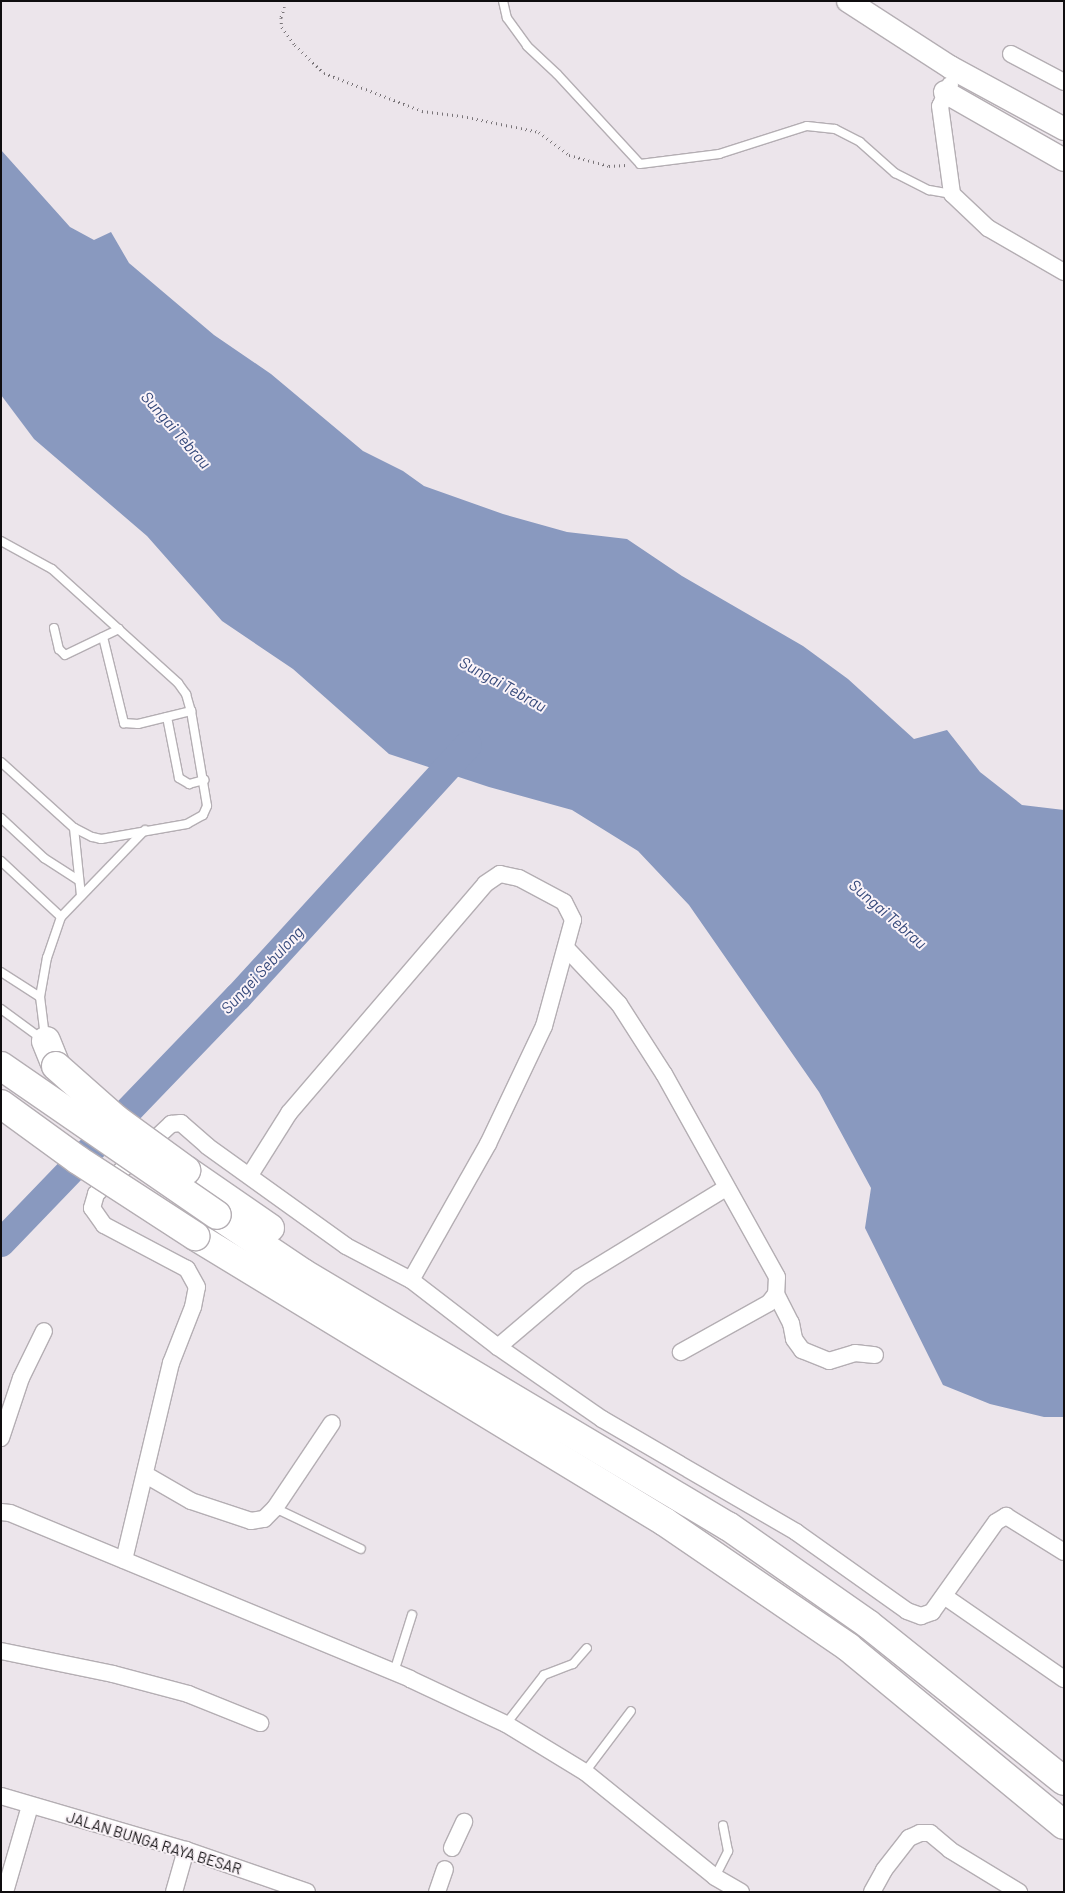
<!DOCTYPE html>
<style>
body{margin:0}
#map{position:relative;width:1065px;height:1893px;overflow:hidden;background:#ece5eb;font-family:Barlow,sans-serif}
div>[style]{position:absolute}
.water>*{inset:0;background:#8999bf}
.river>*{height:28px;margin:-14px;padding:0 14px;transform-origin:14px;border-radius:14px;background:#8999bf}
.path>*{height:2.5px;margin-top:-1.25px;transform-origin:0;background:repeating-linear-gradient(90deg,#7a7579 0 1px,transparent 0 5px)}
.roads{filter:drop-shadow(1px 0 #b4aeb3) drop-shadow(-1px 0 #b4aeb3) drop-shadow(0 1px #b4aeb3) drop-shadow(0 -1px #b4aeb3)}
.lane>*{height:8px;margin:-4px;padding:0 4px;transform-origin:4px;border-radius:4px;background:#fff}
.street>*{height:16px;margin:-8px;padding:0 8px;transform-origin:8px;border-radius:8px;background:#fff}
.secondary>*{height:22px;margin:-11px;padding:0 11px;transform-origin:11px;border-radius:11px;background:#fff}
.highway>*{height:28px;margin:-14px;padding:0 14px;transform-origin:14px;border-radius:14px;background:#fff}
.bridges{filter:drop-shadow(1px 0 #b4aeb3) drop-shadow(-1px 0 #b4aeb3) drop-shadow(0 1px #b4aeb3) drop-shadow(0 -1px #b4aeb3)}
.highway-bridge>*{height:28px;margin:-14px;padding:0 14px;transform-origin:14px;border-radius:14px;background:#fff}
span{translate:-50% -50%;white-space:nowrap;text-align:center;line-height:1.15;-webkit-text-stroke:4px #faf3f8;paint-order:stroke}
.street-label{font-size:15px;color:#0f0d0f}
.water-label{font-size:16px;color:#35497b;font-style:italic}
.frame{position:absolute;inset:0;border:2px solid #0f0d0f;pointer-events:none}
</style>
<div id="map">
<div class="water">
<i style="clip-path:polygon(1px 150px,70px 227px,94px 240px,111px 232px,129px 263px,214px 335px,271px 374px,363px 451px,403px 471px,424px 486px,503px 514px,567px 532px,627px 539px,682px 576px,803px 646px,848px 679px,914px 739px,947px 730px,980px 772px,1022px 805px,1064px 810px,1064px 1417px,1044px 1417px,990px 1404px,943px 1385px,865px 1228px,871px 1188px,819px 1092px,689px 905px,638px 851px,572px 810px,489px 787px,389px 754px,293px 669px,222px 621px,147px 536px,34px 439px,1px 395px)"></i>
</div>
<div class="river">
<i style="left:1px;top:1243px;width:342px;rotate:-46.1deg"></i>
<i style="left:238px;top:997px;width:341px;rotate:-47.6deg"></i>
</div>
<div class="path">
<i style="left:285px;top:7px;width:12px;rotate:110deg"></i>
<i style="left:281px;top:18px;width:9px;rotate:84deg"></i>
<i style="left:282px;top:27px;width:22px;rotate:54deg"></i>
<i style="left:295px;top:45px;width:40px;rotate:44deg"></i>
<i style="left:324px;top:73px;width:105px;rotate:21.2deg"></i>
<i style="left:422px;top:111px;width:40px;rotate:7.1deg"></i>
<i style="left:462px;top:116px;width:79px;rotate:11.7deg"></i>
<i style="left:539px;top:132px;width:38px;rotate:37deg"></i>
<i style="left:569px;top:155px;width:41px;rotate:15.4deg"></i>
<i style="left:609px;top:166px;width:17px;rotate:-3deg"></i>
</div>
<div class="roads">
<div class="lane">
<i style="left:503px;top:1px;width:17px;rotate:77deg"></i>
<i style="left:507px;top:18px;width:34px;rotate:54deg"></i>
<i style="left:527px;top:46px;width:41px;rotate:43deg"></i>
<i style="left:557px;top:74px;width:122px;rotate:47.3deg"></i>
<i style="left:640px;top:164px;width:80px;rotate:-7.2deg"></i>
<i style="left:719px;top:154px;width:92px;rotate:-17.7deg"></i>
<i style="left:807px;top:126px;width:28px;rotate:6deg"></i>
<i style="left:835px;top:129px;width:28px;rotate:27deg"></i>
<i style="left:860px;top:142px;width:47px;rotate:41.5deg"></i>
<i style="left:895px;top:173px;width:38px;rotate:27deg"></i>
<i style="left:929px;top:190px;width:23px;rotate:10deg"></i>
<i style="left:1px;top:541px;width:58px;rotate:28.8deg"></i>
<i style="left:52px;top:569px;width:170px;rotate:42.1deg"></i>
<i style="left:178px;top:683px;width:14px;rotate:54deg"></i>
<i style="left:186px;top:694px;width:18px;rotate:74deg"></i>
<i style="left:191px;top:711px;width:96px;rotate:80.4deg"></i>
<i style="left:207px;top:806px;width:10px;rotate:114deg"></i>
<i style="left:203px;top:815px;width:18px;rotate:151deg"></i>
<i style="left:187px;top:824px;width:87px;rotate:170.1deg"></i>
<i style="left:101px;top:839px;width:9px;rotate:-167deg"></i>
<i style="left:92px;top:837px;width:20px;rotate:-153deg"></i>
<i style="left:74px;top:828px;width:98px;rotate:-137.9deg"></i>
<i style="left:54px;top:628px;width:22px;rotate:77deg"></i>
<i style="left:59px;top:649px;width:8px;rotate:45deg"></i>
<i style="left:65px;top:655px;width:60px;rotate:-25.7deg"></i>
<i style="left:103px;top:637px;width:89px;rotate:76.3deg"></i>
<i style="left:124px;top:723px;width:14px;rotate:4deg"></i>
<i style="left:138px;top:724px;width:55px;rotate:-13.8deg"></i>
<i style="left:167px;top:717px;width:62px;rotate:78.9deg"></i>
<i style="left:179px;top:778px;width:12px;rotate:31deg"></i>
<i style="left:189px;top:784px;width:16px;rotate:-15deg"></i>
<i style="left:1px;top:818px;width:59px;rotate:42.9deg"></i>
<i style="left:44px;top:858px;width:40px;rotate:32.9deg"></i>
<i style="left:74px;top:828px;width:68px;rotate:84.1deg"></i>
<i style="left:1px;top:861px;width:82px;rotate:43deg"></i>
<i style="left:1px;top:972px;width:46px;rotate:32.7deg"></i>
<i style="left:1px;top:1009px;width:51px;rotate:36.2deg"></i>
<i style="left:45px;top:1037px;width:40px;rotate:-97.1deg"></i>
<i style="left:40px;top:997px;width:40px;rotate:-80deg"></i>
<i style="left:47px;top:958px;width:43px;rotate:-71.1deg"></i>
<i style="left:61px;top:917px;width:121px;rotate:-46deg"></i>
<i style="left:275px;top:1508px;width:95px;rotate:25.5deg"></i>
<i style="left:394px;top:1672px;width:60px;rotate:-72.5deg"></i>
<i style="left:506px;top:1724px;width:62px;rotate:-52.2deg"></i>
<i style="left:544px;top:1675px;width:31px;rotate:-21deg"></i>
<i style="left:573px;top:1664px;width:21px;rotate:-49deg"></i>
<i style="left:585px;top:1772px;width:76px;rotate:-53deg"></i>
<i style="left:715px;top:1877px;width:29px;rotate:-63deg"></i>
<i style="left:728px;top:1851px;width:26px;rotate:-101deg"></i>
</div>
<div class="street">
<i style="left:1011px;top:54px;width:60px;rotate:27.8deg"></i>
<i style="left:950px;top:85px;width:23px;rotate:115deg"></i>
<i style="left:940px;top:106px;width:89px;rotate:82.2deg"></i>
<i style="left:952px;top:194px;width:50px;rotate:43.4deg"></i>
<i style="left:988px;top:228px;width:88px;rotate:30.1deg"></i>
<i style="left:567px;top:949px;width:76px;rotate:46.6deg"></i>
<i style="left:619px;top:1004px;width:83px;rotate:57.3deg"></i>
<i style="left:664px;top:1074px;width:232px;rotate:60.9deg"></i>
<i style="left:777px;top:1277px;width:17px;rotate:93deg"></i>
<i style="left:776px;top:1294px;width:11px;rotate:128deg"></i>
<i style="left:769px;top:1303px;width:101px;rotate:150.9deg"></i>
<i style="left:250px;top:1175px;width:73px;rotate:-57.8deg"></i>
<i style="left:289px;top:1113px;width:301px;rotate:-49.4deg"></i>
<i style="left:485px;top:884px;width:18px;rotate:-34deg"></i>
<i style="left:500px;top:874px;width:19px;rotate:12deg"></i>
<i style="left:519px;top:878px;width:51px;rotate:28.1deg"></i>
<i style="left:564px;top:902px;width:20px;rotate:63deg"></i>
<i style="left:573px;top:920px;width:110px;rotate:105.3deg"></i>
<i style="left:544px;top:1026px;width:131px;rotate:115.4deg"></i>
<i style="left:488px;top:1144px;width:156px;rotate:119.5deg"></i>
<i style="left:776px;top:1294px;width:33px;rotate:63deg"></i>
<i style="left:791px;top:1323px;width:16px;rotate:79deg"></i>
<i style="left:794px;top:1339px;width:14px;rotate:54deg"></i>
<i style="left:802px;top:1350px;width:29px;rotate:22deg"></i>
<i style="left:829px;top:1361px;width:27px;rotate:-17deg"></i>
<i style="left:855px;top:1353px;width:20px;rotate:6deg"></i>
<i style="left:498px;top:1347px;width:106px;rotate:-40.4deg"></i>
<i style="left:579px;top:1278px;width:172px;rotate:-31.5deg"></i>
<i style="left:1px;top:1438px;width:63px;rotate:-71.6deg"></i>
<i style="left:21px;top:1378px;width:52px;rotate:-63.9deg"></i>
<i style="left:146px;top:1475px;width:52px;rotate:30deg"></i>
<i style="left:191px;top:1501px;width:63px;rotate:18.4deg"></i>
<i style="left:251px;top:1521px;width:13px;rotate:-9deg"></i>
<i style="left:264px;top:1519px;width:16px;rotate:-45deg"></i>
<i style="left:275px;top:1508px;width:102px;rotate:-56.2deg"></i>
<i style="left:1px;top:1512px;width:9px;rotate:6deg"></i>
<i style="left:10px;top:1513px;width:433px;rotate:22.5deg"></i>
<i style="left:410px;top:1679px;width:106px;rotate:25.1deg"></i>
<i style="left:506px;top:1724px;width:92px;rotate:31.3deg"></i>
<i style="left:585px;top:1772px;width:167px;rotate:38.9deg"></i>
<i style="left:715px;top:1877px;width:30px;rotate:30deg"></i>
<i style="left:124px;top:1560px;width:203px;rotate:-76.6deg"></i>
<i style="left:171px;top:1363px;width:60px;rotate:-68.6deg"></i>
<i style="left:193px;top:1307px;width:20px;rotate:-79deg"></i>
<i style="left:197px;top:1287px;width:21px;rotate:-119deg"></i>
<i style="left:187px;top:1269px;width:94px;rotate:-152.1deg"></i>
<i style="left:104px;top:1225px;width:21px;rotate:-125deg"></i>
<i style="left:92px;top:1208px;width:15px;rotate:-74deg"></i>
<i style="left:96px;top:1194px;width:103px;rotate:-43deg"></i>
<i style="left:171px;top:1124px;width:10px;rotate:-6deg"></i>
<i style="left:181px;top:1123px;width:35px;rotate:41deg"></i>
<i style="left:207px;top:1146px;width:171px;rotate:35.7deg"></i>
<i style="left:346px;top:1246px;width:73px;rotate:27.6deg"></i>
<i style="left:411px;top:1280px;width:110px;rotate:37.6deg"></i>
<i style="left:498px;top:1347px;width:126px;rotate:34.7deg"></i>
<i style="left:602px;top:1419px;width:225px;rotate:30.2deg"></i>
<i style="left:796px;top:1532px;width:136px;rotate:35.4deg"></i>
<i style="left:907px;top:1611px;width:15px;rotate:20deg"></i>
<i style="left:921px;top:1616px;width:12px;rotate:-20deg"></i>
<i style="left:932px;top:1612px;width:110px;rotate:-54.6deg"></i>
<i style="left:996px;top:1522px;width:12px;rotate:-31deg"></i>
<i style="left:1006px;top:1516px;width:68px;rotate:31.8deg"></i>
<i style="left:944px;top:1596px;width:146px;rotate:34.7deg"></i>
<i style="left:1px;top:1651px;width:114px;rotate:11.6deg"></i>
<i style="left:113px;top:1674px;width:78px;rotate:14.9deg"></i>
<i style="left:188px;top:1694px;width:78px;rotate:21.9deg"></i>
<i style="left:1px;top:1796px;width:193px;rotate:16.3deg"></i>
<i style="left:186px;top:1850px;width:128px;rotate:19.1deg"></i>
<i style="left:452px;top:1848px;width:29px;rotate:-65deg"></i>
<i style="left:5px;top:1892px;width:90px;rotate:-73.8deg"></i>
<i style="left:174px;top:1892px;width:44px;rotate:-74.1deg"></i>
<i style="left:437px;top:1892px;width:24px;rotate:-71deg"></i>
<i style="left:872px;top:1892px;width:25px;rotate:-61deg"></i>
<i style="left:884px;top:1870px;width:41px;rotate:-52deg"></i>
<i style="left:909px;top:1838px;width:12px;rotate:-24deg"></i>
<i style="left:920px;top:1833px;width:10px"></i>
<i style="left:930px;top:1833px;width:26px;rotate:40deg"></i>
<i style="left:950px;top:1850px;width:81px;rotate:31.3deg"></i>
</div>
<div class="secondary">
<i style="left:848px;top:1px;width:121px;rotate:32.9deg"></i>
<i style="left:950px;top:67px;width:130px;rotate:28.5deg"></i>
<i style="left:945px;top:92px;width:137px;rotate:29.7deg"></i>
</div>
<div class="highway">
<i style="left:46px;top:1041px;width:27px;rotate:68deg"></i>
<i style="left:186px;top:1170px;width:102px;rotate:34.6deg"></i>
<i style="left:217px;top:1215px;width:104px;rotate:34deg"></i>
<i style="left:303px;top:1273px;width:495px;rotate:30.8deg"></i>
<i style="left:728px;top:1526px;width:171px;rotate:35deg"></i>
<i style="left:868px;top:1624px;width:251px;rotate:38.7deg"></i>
<i style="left:195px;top:1236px;width:550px;rotate:31.32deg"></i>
<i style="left:665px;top:1522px;width:222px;rotate:34.3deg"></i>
<i style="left:848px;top:1647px;width:280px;rotate:39.5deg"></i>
</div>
</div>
<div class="bridges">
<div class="highway-bridge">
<i style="left:1px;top:1066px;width:262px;rotate:34.6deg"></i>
<i style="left:56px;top:1066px;width:80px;rotate:41.5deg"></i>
<i style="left:116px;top:1119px;width:87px;rotate:36.1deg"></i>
<i style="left:1px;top:1104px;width:95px;rotate:36deg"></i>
<i style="left:78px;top:1160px;width:140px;rotate:33deg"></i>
</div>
</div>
<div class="street-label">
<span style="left:154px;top:1843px;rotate:17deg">JALAN BUNGA RAYA BESAR</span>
</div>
<div class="water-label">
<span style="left:176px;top:430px;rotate:49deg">Sungai Tebrau</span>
<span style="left:503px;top:684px;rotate:29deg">Sungai Tebrau</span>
<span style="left:888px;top:914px;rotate:41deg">Sungai Tebrau</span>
<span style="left:262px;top:970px;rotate:-47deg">Sungei Sebulong</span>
</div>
<div class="frame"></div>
</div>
